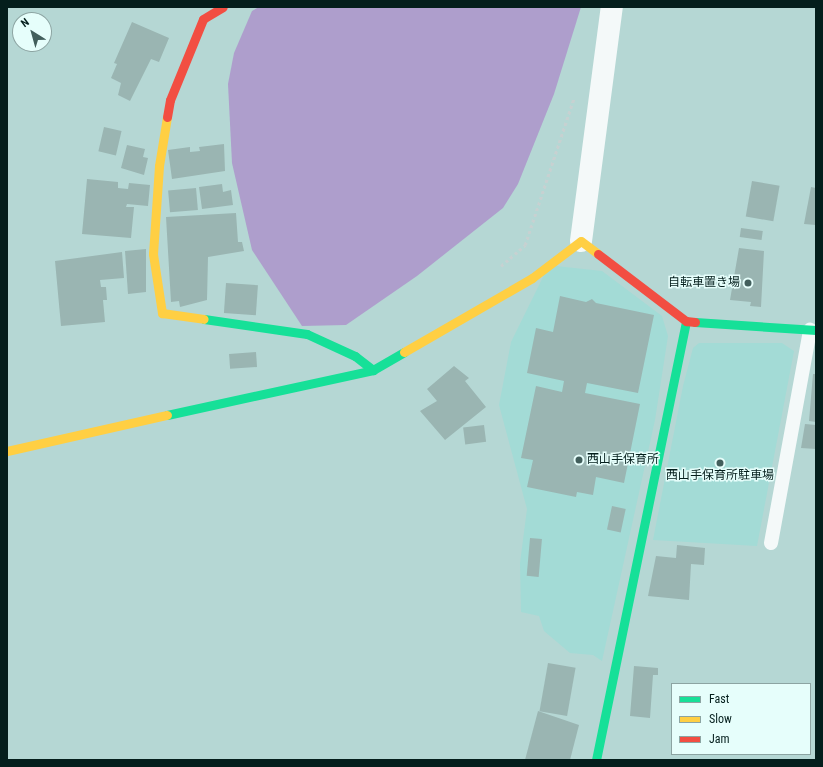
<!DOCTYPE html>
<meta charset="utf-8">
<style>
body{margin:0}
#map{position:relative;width:823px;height:767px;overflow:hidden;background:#b5d7d4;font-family:"Roboto Condensed","Noto Sans JP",sans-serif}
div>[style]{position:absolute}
.built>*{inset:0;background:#a3dbd6}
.water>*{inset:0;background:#ae9ecc}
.building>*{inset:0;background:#9ab5b2;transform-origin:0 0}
.path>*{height:2.5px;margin-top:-1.25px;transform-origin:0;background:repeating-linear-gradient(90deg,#c7d1d1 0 3px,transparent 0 6px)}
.lane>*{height:14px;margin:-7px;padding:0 7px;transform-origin:7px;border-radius:7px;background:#f4f9f9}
.street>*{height:22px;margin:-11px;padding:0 11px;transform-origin:11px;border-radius:11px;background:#f4f9f9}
.fast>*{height:9px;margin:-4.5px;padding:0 4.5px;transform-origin:4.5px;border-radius:4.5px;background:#16e098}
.slow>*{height:9px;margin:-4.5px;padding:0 4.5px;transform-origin:4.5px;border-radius:4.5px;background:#ffcf43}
.jam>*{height:9px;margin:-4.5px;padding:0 4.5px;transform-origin:4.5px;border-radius:4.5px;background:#f24e42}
.dots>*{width:11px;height:11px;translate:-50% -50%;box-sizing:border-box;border:2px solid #e6fefb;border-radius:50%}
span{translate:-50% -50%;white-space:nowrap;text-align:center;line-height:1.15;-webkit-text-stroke:3px #e6fefb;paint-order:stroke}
.poi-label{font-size:12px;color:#041e1c}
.right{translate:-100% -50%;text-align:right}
.left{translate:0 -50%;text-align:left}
.frame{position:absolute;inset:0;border:8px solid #041e1c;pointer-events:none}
.legend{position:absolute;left:671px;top:683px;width:140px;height:72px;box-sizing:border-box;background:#e6fefb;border:1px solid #8ca4a2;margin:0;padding:5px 7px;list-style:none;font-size:12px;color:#041e1c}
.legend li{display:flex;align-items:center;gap:8px;height:20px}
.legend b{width:20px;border:1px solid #8ca4a2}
.north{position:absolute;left:12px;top:12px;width:40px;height:40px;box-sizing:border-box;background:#e6fefb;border:1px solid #8ca4a2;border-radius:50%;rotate:323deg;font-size:11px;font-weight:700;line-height:16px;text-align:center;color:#041e1c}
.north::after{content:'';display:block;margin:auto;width:14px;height:18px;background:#425f5c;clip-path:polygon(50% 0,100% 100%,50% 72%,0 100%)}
</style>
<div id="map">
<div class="built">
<i style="clip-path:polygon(556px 266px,602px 271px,662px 316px,668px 336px,655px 420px,602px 661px,593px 655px,570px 653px,544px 631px,539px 616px,521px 612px,520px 563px,527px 509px,499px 405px,511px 342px,545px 273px)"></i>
<i style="clip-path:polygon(699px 343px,782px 343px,794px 351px,757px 546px,653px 540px,683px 386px,693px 348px)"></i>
</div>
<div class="water">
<i style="clip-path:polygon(259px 7px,581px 7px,554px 94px,518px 184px,503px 208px,417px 276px,346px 325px,302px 326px,252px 250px,232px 163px,228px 84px,234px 53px,252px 11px)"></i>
</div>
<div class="building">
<i style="clip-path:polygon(132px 22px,169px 38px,159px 62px,151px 59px,130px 101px,118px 95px,121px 83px,111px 78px,117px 64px,114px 63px)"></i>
<i style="left:104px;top:127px;width:18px;height:25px;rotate:13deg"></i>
<i style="clip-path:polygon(224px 144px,225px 171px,172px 179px,168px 150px,190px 147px,190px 152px,200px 151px,199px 147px)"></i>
<i style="clip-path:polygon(127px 145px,145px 149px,143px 157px,148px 158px,144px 175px,121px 168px)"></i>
<i style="clip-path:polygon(87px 179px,118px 182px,118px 188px,128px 189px,129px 183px,150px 185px,148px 206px,127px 204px,126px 207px,134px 207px,131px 238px,82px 234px)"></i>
<i style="left:752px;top:181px;width:28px;height:36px;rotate:10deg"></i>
<i style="clip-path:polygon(222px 184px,223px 192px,231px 190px,233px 205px,202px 209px,199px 187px)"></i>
<i style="clip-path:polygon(811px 187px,816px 188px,816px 225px,804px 224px)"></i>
<i style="left:196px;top:188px;width:22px;height:28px;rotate:85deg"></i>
<i style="clip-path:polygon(236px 213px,238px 242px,242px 242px,244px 251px,208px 257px,207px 300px,180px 307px,179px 301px,171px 302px,166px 217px)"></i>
<i style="left:741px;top:228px;width:22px;height:9px;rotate:8deg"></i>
<i style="clip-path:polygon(739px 248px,764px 251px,761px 307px,750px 306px,751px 302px,730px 300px)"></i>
<i style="clip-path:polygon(146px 249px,146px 292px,128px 294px,125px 251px)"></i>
<i style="clip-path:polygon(122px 252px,124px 278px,100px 280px,101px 287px,106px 287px,107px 300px,103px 300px,105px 322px,61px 326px,55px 261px)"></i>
<i style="left:226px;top:283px;width:32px;height:30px;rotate:4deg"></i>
<i style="clip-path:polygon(560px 296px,586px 302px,592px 299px,596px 303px,654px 315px,638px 393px,587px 383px,585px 393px,640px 404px,624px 483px,596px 477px,593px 495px,577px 492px,576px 497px,527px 487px,533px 460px,521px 458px,536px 386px,562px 392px,564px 381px,527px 373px,536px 328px,553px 332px)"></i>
<i style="left:256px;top:352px;width:15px;height:27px;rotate:86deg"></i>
<i style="clip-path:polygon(454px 366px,469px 378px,465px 381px,486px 407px,445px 440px,420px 411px,437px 401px,427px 389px)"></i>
<i style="clip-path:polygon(813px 374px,816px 374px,816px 422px,809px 421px)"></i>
<i style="clip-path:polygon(805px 424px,816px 425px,816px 449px,801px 448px)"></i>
<i style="left:484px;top:425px;width:17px;height:21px;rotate:83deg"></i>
<i style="left:612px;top:506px;width:14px;height:24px;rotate:12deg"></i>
<i style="left:530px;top:538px;width:12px;height:38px;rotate:5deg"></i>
<i style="clip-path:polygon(677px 545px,705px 548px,704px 565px,691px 564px,689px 600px,648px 596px,656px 556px,676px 558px)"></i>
<i style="left:548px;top:663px;width:28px;height:49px;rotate:10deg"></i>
<i style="clip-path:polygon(634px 666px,658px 668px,658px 675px,653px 675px,650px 718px,630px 716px)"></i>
<i style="clip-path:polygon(538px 711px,579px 725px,570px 760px,525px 760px)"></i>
</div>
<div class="path">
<i style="left:501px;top:266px;width:32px;rotate:-41deg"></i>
<i style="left:525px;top:245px;width:155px;rotate:-71.6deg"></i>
</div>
<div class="lane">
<i style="left:771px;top:543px;width:217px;rotate:-79.6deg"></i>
</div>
<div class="street">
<i style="left:581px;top:241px;width:236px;rotate:-82.5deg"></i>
</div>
<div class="fast">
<i style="left:204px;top:319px;width:104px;rotate:8.3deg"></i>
<i style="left:307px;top:334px;width:53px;rotate:24.6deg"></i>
<i style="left:355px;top:356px;width:23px;rotate:38deg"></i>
<i style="left:695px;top:322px;width:121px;rotate:3.8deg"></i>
<i style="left:167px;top:415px;width:211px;rotate:-12.3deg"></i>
<i style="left:373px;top:370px;width:36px;rotate:-30deg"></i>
<i style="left:596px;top:760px;width:448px;rotate:-78.4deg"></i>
</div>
<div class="slow">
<i style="left:167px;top:117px;width:50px;rotate:99.3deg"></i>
<i style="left:159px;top:166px;width:88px;rotate:93.9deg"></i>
<i style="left:153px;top:254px;width:60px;rotate:81.3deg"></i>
<i style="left:162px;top:313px;width:42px;rotate:8.1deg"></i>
<i style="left:404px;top:352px;width:148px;rotate:-30deg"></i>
<i style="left:532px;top:278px;width:61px;rotate:-37.1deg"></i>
<i style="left:581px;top:241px;width:21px;rotate:37deg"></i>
<i style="left:7px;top:451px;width:164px;rotate:-12.7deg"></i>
</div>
<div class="jam">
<i style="left:167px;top:117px;width:17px;rotate:-80deg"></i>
<i style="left:170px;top:100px;width:87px;rotate:-67.8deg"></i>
<i style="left:203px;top:19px;width:23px;rotate:-31deg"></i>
<i style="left:598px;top:254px;width:111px;rotate:37.3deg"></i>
<i style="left:686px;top:321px;width:9px;rotate:6deg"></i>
</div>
<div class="dots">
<i style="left:748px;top:283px;background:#425f5c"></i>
<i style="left:579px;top:460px;background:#425f5c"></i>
<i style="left:720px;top:463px;background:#425f5c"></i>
</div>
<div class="poi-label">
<span class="right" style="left:740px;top:283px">自転車置き場</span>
<span class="left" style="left:587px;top:460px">西山手保育所</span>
<span style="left:720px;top:476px">西山手保育所駐車場</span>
</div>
<div class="frame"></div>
<ul class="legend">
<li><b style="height:5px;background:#16e098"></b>Fast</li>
<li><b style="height:5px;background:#ffcf43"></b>Slow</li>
<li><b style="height:5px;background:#f24e42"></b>Jam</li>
</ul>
<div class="north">N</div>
</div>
